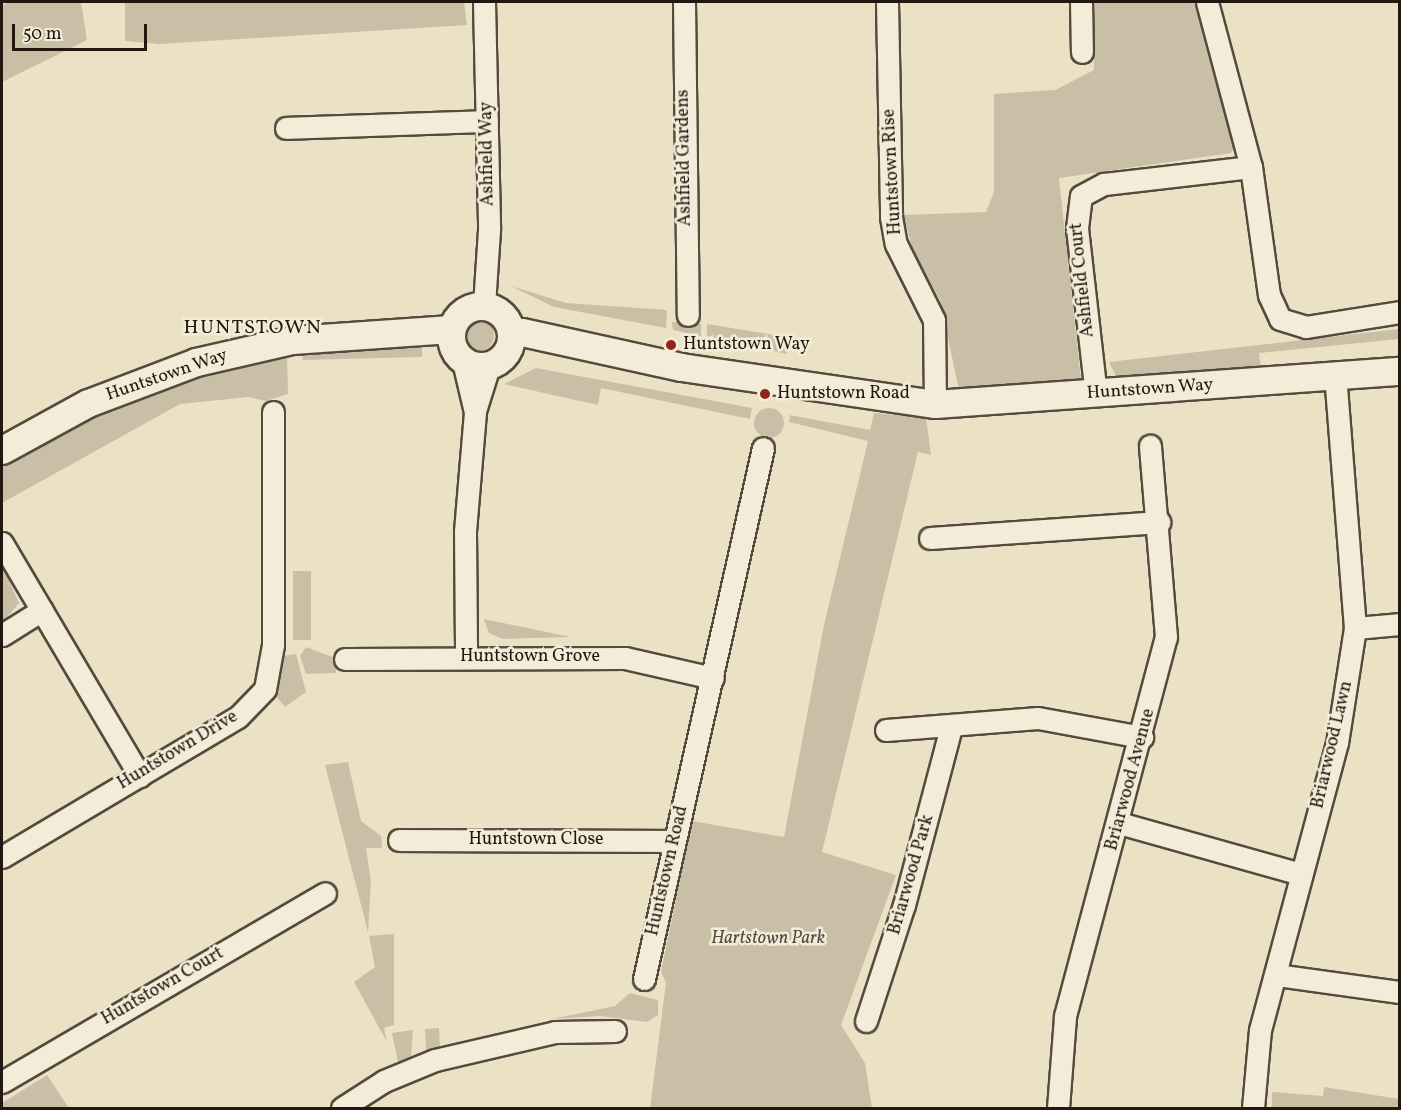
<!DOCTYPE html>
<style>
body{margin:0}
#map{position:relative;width:1401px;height:1110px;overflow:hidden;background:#ebe2c5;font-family:Vollkorn,serif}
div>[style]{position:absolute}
.green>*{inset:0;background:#c9bfa6;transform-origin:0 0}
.round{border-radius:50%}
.roads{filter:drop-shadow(2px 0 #554a3d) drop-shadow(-2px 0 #554a3d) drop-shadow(0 2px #554a3d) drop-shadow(0 -2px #554a3d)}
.minor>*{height:21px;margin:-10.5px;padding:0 10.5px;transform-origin:10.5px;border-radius:10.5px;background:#f2ecd9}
.tertiary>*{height:27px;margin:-13.5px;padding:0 13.5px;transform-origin:13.5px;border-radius:13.5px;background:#f2ecd9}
.tertiary>.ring{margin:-13.5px;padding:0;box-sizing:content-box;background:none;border:27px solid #f2ecd9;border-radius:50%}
.dots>*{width:16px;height:16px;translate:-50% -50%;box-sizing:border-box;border:3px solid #f2ecd9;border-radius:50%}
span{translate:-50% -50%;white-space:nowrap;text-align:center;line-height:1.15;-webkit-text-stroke:5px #f2ecd9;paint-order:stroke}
.street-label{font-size:18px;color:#231710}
.poi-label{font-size:18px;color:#231710}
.left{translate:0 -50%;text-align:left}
.park-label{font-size:18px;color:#55493d;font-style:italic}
.neighbourhood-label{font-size:20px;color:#231710;letter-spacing:1.5px}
.frame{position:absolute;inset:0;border:3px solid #231710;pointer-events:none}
.scale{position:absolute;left:12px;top:24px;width:135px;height:27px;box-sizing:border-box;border:3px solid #231710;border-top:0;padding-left:8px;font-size:18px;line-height:21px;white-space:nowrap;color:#231710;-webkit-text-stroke:4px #f2ecd9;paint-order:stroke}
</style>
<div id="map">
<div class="green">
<i style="clip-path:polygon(8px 2px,81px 2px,87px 40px,2px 82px,2px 6px)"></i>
<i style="clip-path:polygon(125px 2px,464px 2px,467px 25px,159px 44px,125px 41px)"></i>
<i style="clip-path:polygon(1094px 2px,1202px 2px,1236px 144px,1231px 153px,1059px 178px,1081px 380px,1074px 386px,959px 390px,940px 300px,913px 250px,903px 215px,986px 212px,994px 192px,994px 94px,1055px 90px,1094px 70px)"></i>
<i style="clip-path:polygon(511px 286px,566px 303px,667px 310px,666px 328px,554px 307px)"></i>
<i class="round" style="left:460px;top:318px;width:34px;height:34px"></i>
<i style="clip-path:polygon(672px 322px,701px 324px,701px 336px,673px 330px)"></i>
<i style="clip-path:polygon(707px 324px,787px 337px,787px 354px,707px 336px)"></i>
<i style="clip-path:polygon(1399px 329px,1399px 339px,1259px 353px,1261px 370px,1118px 380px,1109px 362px)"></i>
<i style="clip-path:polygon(392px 345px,422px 348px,422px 357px,303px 360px,302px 350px)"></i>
<i style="clip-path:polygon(287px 353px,288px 394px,266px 401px,249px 397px,180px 404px,2px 503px,2px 467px,89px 416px,188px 379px)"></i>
<i style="clip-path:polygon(536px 368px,752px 408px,750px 419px,601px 388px,598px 405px,504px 384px)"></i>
<i class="round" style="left:754px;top:408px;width:30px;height:30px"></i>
<i style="clip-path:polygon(874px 413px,926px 418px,931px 455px,918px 452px,822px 852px,896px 875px,841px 1025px,865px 1063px,872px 1108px,650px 1108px,666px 983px,661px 972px,692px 821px,784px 837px,824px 625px,868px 441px,789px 422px,790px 415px,870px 430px)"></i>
<i style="clip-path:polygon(2px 564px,19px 603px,2px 623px)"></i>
<i style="left:293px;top:571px;width:18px;height:69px"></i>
<i style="clip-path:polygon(484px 619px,571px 637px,503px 639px,489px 633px)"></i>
<i style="clip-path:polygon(306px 647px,335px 658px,336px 673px,306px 674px,300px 656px)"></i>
<i style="clip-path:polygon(296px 654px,306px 692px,285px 707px,274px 694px,283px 656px)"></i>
<i style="clip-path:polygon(348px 762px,361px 821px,381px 836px,382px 848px,366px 848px,371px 882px,368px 932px,325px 765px)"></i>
<i style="clip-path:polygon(394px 934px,394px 1025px,384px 1028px,387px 1042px,354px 982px,375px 967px,369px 936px)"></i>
<i style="clip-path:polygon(630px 993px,658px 1000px,658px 1015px,647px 1022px,600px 1016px,552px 1019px,615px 1006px)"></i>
<i style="clip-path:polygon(439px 1028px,440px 1047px,426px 1052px,425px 1029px)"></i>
<i style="clip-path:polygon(413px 1030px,411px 1057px,398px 1062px,392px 1033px)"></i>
<i style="clip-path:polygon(47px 1075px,69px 1108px,2px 1108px,2px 1103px)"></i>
<i style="clip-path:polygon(1324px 1087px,1399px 1099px,1399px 1108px,1272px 1108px,1272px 1092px,1323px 1096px)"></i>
</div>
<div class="roads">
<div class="minor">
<i style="left:484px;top:2px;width:228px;rotate:88.7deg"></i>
<i style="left:489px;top:230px;width:76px;rotate:93.8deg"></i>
<i style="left:684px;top:2px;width:313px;rotate:89.3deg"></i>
<i style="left:887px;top:2px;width:215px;rotate:88.9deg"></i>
<i style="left:891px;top:217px;width:27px;rotate:80deg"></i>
<i style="left:896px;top:244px;width:85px;rotate:63.4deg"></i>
<i style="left:934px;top:320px;width:84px;rotate:89.3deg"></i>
<i style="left:1081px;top:2px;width:50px;rotate:88.9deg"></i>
<i style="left:1207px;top:2px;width:171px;rotate:75.1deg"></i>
<i style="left:1251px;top:167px;width:129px;rotate:82deg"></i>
<i style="left:1269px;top:295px;width:26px;rotate:65deg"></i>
<i style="left:1280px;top:319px;width:27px;rotate:17deg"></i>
<i style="left:1306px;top:327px;width:95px;rotate:-9.1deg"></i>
<i style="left:286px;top:128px;width:201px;rotate:-2deg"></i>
<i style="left:463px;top:361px;width:52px;rotate:76.8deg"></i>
<i style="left:475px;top:412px;width:120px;rotate:94.8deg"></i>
<i style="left:465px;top:532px;width:125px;rotate:89.5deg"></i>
<i style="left:1096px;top:395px;width:168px;rotate:-96.5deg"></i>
<i style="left:1077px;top:228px;width:32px;rotate:-83deg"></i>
<i style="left:1081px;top:196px;width:26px;rotate:-28deg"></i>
<i style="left:1104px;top:184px;width:148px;rotate:-6.6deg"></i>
<i style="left:475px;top:411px;width:47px;rotate:-72.7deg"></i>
<i style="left:930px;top:538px;width:230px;rotate:-4deg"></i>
<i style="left:2px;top:543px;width:271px;rotate:59.4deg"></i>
<i style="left:1355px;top:628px;width:45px;rotate:-5.1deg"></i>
<i style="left:2px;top:635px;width:47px;rotate:-32deg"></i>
<i style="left:345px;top:659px;width:280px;rotate:-0.2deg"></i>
<i style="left:625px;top:658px;width:90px;rotate:12.8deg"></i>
<i style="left:886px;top:730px;width:152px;rotate:-4.5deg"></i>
<i style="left:1038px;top:718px;width:106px;rotate:10.4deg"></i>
<i style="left:1119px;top:823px;width:188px;rotate:15.7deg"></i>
<i style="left:399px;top:840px;width:275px;rotate:0.2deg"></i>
<i style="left:2px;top:857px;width:274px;rotate:-30.7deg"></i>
<i style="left:238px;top:717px;width:39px;rotate:-46deg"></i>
<i style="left:265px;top:689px;width:45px;rotate:-79.7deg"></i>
<i style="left:273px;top:645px;width:233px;rotate:-90deg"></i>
<i style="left:1277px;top:975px;width:124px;rotate:7.9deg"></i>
<i style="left:644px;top:979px;width:544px;rotate:-77.37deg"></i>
<i style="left:866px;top:1021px;width:122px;rotate:-71.9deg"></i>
<i style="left:904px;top:905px;width:184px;rotate:-75.2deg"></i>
<i style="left:2px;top:1082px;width:374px;rotate:-30.3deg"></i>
<i style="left:342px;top:1108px;width:50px;rotate:-32.7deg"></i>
<i style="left:384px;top:1081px;width:55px;rotate:-22.4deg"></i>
<i style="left:435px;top:1060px;width:123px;rotate:-13.1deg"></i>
<i style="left:555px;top:1032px;width:60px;rotate:-1deg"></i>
<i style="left:1058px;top:1108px;width:92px;rotate:-85.6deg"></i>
<i style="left:1065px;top:1016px;width:392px;rotate:-75.1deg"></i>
<i style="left:1166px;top:637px;width:192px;rotate:-94.8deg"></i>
<i style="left:1253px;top:1108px;width:78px;rotate:-84.9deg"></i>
<i style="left:1260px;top:1030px;width:297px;rotate:-75deg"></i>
<i style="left:1337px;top:743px;width:116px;rotate:-81.1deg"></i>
<i style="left:1355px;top:628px;width:254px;rotate:-94.5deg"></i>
</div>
<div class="tertiary">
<i class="ring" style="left:451px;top:306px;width:33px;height:33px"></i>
<i style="left:511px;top:335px;width:11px;rotate:-15deg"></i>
<i style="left:522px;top:332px;width:163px;rotate:12.4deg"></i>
<i style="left:681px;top:367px;width:257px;rotate:8.3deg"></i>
<i style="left:935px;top:404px;width:466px;rotate:-4.1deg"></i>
<i style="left:2px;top:450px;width:98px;rotate:-28.7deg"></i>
<i style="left:88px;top:403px;width:116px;rotate:-20.8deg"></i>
<i style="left:196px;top:362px;width:98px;rotate:-12.9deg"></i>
<i style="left:292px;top:340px;width:159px;rotate:-4deg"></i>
</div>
</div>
<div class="dots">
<i style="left:671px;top:345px;background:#8f2418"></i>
<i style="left:765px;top:394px;background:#8f2418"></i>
</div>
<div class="street-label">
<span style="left:488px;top:154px;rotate:-91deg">Ashfield Way</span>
<span style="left:685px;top:158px;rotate:-91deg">Ashfield Gardens</span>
<span style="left:893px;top:172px;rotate:-93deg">Huntstown Rise</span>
<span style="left:1083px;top:280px;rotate:-96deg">Ashfield Court</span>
<span style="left:167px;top:376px;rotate:-19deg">Huntstown Way</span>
<span style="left:1150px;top:390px;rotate:-4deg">Huntstown Way</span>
<span style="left:530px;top:657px">Huntstown Grove</span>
<span style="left:1333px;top:745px;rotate:-77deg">Briarwood Lawn</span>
<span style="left:178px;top:751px;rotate:-31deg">Huntstown Drive</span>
<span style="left:1131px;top:780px;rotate:-75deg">Briarwood Avenue</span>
<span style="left:536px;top:840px">Huntstown Close</span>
<span style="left:668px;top:871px;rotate:-77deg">Huntstown Road</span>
<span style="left:912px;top:875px;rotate:-74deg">Briarwood Park</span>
<span style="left:163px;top:987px;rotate:-30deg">Huntstown Court</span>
</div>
<div class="poi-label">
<span class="left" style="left:683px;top:345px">Huntstown Way</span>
<span class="left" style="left:777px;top:394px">Huntstown Road</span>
</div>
<div class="park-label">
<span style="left:768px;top:939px">Hartstown Park</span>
</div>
<div class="neighbourhood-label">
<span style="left:253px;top:328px">HUNTSTOWN</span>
</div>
<div class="frame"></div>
<div class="scale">50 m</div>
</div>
